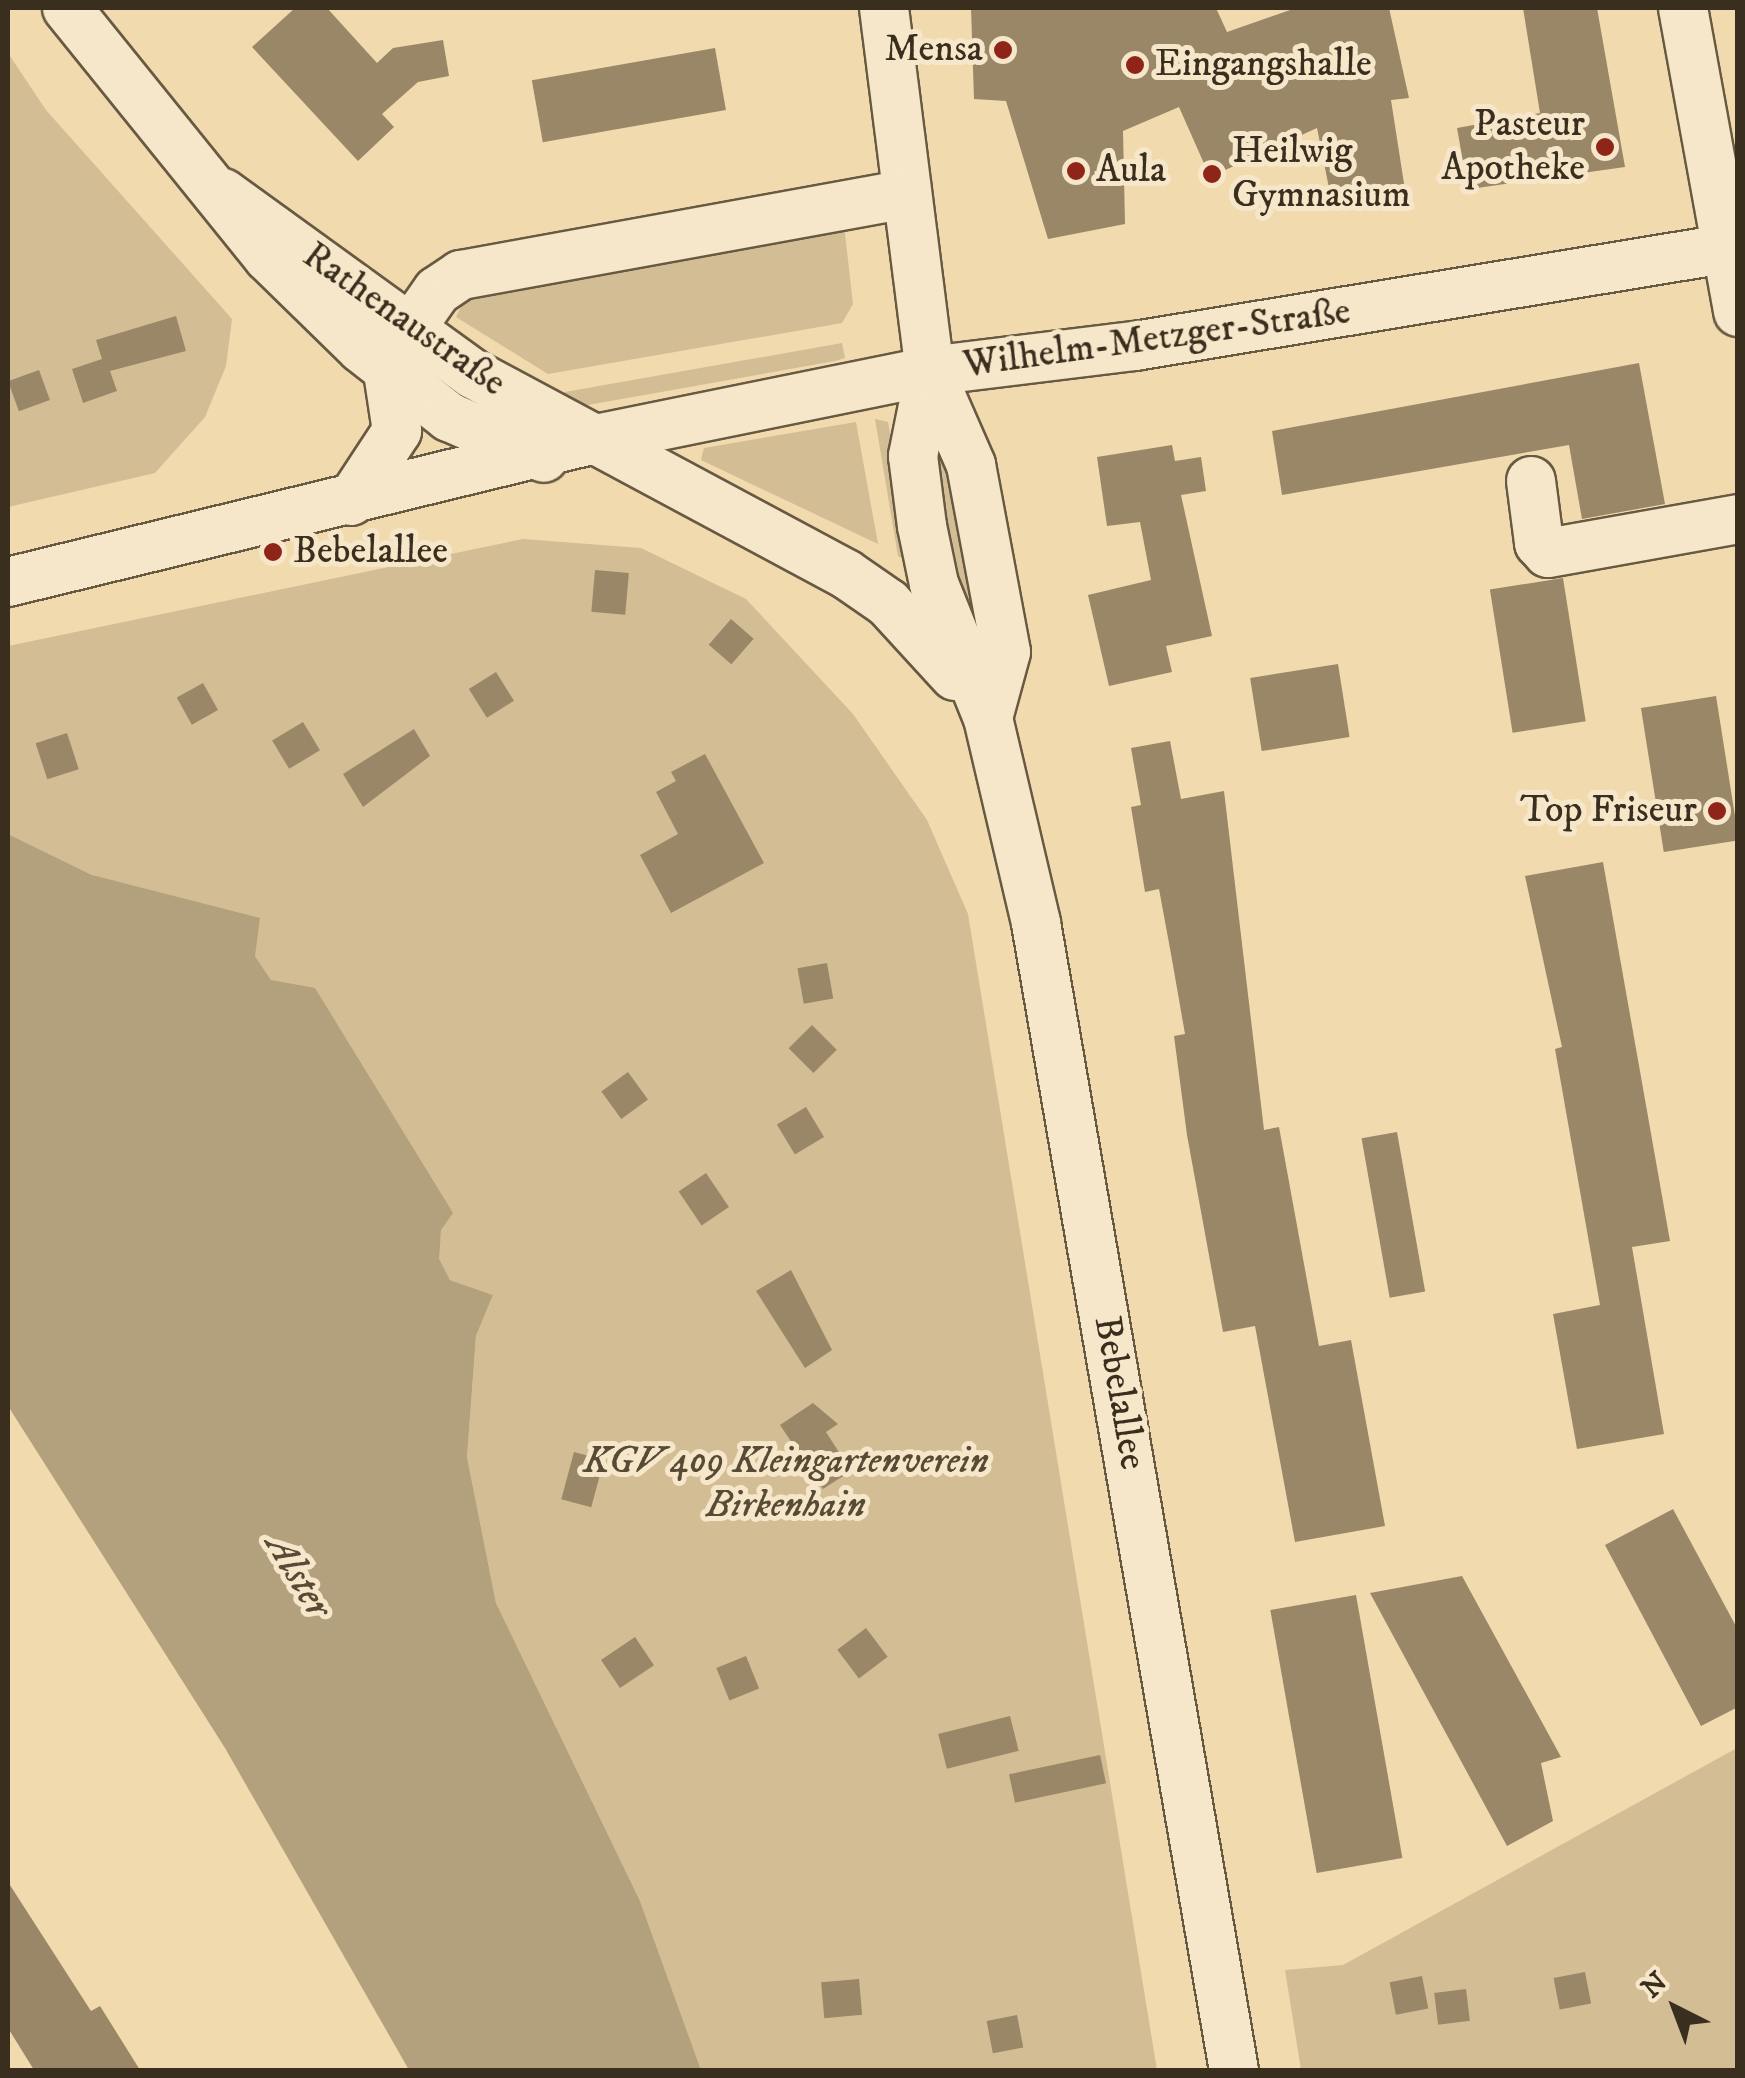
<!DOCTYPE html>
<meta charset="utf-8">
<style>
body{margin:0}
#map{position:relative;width:1745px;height:2078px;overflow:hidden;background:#f1daad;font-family:"IM FELL DW Pica",serif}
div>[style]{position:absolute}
.green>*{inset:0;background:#d2bd95}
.water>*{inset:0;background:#b3a07c}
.building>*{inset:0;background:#998768;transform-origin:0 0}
.roads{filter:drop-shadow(2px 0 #685942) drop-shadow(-2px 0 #685942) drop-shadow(0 2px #685942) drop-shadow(0 -2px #685942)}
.minor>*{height:48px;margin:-24px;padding:0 24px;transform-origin:24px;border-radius:24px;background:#f6e7ca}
.dots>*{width:28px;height:28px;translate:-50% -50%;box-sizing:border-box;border:5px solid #f6e7ca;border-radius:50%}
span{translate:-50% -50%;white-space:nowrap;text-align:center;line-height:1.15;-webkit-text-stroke:10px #f6e7ca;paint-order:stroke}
.poi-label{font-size:38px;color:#3a2e1e}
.right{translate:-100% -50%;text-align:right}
.left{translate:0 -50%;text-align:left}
.street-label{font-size:38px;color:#3a2e1e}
.park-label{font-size:38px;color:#584b36;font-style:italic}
.water-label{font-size:40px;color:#584a36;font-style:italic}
.frame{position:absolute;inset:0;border:10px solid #3a2e1e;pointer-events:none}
.north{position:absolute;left:1625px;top:1958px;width:100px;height:100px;-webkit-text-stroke:8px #f6e7ca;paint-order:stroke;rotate:318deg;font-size:28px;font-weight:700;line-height:40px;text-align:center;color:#3a2e1e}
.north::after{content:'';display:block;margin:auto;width:35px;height:45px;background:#3a2e1e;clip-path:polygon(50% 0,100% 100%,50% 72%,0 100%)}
</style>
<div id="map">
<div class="green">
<i style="clip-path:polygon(8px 53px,46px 110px,232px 319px,226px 366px,205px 417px,155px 473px,8px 507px)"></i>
<i style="clip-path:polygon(844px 225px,853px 304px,842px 323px,548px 374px,456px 317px,468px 292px)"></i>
<i style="clip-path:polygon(842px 343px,845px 358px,835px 361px,571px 408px,548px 395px)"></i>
<i style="clip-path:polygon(875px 419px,888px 422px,911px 555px,906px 560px,898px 556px)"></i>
<i style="clip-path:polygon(856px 422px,878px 544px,701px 460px,704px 448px)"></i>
<i style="clip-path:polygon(941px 438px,991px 653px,951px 604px,932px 471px)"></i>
<i style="clip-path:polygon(523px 539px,641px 548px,746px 599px,853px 714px,927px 820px,968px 914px,1157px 2070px,701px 2070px,640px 1901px,496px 1603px,467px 1457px,476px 1336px,493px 1295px,450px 1280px,438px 1259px,441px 1230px,295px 988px,271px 980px,255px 956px,254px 934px,92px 875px,8px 834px,8px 646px)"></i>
<i style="clip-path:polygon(1737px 1748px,1737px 2070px,1301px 2070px,1285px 1970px,1343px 1965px)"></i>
</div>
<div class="water">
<i style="clip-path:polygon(8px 834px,92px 875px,260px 918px,255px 956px,271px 980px,315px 988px,453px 1213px,441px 1230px,439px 1259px,450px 1280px,493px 1295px,476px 1336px,467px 1457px,496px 1603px,640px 1901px,701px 2070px,409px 2070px,225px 1748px,8px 1406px)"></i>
</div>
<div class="building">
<i style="clip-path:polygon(295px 8px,327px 8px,377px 63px,393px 48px,443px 40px,449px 76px,418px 82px,382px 114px,394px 127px,358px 161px,252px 47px)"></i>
<i style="clip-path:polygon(971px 8px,1216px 8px,1227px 32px,1296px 8px,1389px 8px,1409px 98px,1391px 100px,1405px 190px,1332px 203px,1317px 128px,1210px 177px,1179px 107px,1123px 131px,1125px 224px,1048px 239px,1006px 101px,974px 99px)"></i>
<i style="clip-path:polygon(1523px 8px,1597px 8px,1625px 167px,1477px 188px,1474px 171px,1465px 173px,1457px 128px,1540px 113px)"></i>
<i style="left:715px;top:48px;width:63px;height:186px;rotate:80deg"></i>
<i style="clip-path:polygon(176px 316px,186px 351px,110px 371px,117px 391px,83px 403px,72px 369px,102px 359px,96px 340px)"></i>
<i style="clip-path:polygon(1639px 363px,1665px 504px,1582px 519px,1569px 445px,1282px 495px,1272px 431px)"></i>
<i style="left:39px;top:370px;width:32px;height:33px;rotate:70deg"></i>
<i style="clip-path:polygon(1172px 445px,1175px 461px,1201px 457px,1206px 491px,1181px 495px,1212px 636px,1166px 646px,1172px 672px,1109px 686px,1088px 595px,1151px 580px,1140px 522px,1107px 526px,1097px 457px)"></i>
<i style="left:595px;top:570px;width:34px;height:42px;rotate:5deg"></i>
<i style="left:1563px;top:578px;width:145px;height:74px;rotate:81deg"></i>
<i style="left:731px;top:619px;width:30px;height:34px;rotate:41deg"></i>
<i style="left:1338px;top:664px;width:74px;height:89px;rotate:81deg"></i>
<i style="left:496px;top:672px;width:34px;height:32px;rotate:58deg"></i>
<i style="left:203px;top:683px;width:31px;height:30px;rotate:61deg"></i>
<i style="left:1716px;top:696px;width:146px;height:76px;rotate:81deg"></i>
<i style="left:303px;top:722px;width:33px;height:36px;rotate:59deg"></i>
<i style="clip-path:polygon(414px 729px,430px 756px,363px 807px,343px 774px)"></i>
<i style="left:67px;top:733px;width:38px;height:33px;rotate:72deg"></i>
<i style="clip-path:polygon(1170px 741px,1181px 799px,1224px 791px,1264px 1130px,1279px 1127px,1319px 1346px,1351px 1340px,1385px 1526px,1295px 1542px,1255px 1326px,1223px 1332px,1187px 1135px,1174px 1036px,1185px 1034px,1171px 954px,1159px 889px,1145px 892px,1131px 807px,1141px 805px,1131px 748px)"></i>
<i style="clip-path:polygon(705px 754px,764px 863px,671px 913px,640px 855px,678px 834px,656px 792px,676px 781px,671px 772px)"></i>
<i style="clip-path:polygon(1603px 862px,1670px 1241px,1632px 1247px,1664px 1434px,1577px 1449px,1553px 1314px,1600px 1305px,1555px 1049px,1562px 1047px,1525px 876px)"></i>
<i style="left:827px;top:963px;width:36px;height:30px;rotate:80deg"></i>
<i style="left:812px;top:1025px;width:35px;height:33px;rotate:45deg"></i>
<i style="left:628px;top:1072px;width:34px;height:33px;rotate:54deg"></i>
<i style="left:806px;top:1107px;width:35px;height:34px;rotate:59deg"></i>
<i style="left:1397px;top:1132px;width:162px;height:36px;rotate:80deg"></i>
<i style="left:706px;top:1173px;width:41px;height:33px;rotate:56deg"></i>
<i style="clip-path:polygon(791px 1270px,832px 1350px,805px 1368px,756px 1291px)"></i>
<i style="clip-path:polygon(813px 1403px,838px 1424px,826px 1432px,851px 1471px,823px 1489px,780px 1425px)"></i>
<i style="left:574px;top:1452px;width:31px;height:49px;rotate:15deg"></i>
<i style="clip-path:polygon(1673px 1509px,1738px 1630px,1738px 1707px,1701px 1726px,1605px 1545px)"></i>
<i style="clip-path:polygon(1462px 1576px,1561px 1757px,1541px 1763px,1553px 1821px,1507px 1846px,1370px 1593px)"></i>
<i style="left:1356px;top:1595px;width:267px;height:87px;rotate:80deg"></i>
<i style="left:866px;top:1628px;width:36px;height:36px;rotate:53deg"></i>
<i style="left:635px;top:1637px;width:34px;height:41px;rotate:56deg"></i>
<i style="left:746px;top:1656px;width:35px;height:32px;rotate:68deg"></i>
<i style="left:1010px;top:1716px;width:36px;height:74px;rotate:76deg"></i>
<i style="left:1100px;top:1755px;width:29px;height:93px;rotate:78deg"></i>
<i style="clip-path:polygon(8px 1882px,91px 2011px,100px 2006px,140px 2070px,34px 2070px,8px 2028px)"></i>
<i style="left:1585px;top:1972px;width:32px;height:32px;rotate:79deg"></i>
<i style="left:1422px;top:1976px;width:33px;height:33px;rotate:79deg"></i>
<i style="left:859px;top:1979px;width:36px;height:38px;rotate:85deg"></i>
<i style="left:1466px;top:1989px;width:32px;height:32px;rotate:83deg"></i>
<i style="left:1017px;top:2015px;width:33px;height:31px;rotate:79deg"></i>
</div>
<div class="roads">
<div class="minor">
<i style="left:67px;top:8px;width:320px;rotate:51.1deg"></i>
<i style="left:268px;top:257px;width:130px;rotate:44.4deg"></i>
<i style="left:361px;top:348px;width:112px;rotate:38.1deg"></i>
<i style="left:449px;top:417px;width:103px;rotate:23.3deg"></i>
<i style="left:884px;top:8px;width:366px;rotate:82.8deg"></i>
<i style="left:930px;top:371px;width:103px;rotate:66.4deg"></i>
<i style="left:971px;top:465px;width:190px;rotate:79.4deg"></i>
<i style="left:1006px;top:652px;width:68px;rotate:105.3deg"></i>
<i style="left:1683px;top:8px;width:309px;rotate:79.7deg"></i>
<i style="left:223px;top:193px;width:309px;rotate:35.9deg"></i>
<i style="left:473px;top:374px;width:423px;rotate:28.2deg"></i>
<i style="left:846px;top:574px;width:51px;rotate:34.6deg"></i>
<i style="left:888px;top:603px;width:99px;rotate:47.5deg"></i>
<i style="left:409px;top:331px;width:49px;rotate:-55deg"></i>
<i style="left:437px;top:291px;width:29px;rotate:-34deg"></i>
<i style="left:461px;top:275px;width:448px;rotate:-10.3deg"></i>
<i style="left:930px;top:371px;width:87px;rotate:101.3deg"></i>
<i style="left:913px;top:456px;width:71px;rotate:82.7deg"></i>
<i style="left:922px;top:526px;width:59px;rotate:78.3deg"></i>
<i style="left:934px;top:584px;width:144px;rotate:68.1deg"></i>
<i style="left:988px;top:718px;width:211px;rotate:76.8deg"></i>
<i style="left:1036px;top:923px;width:1164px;rotate:80.21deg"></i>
<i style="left:1531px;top:481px;width:63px;rotate:82.6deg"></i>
<i style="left:1539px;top:543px;width:13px;rotate:48deg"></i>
<i style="left:1548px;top:553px;width:193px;rotate:-10.1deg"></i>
<i style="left:351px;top:501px;width:84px;rotate:-56.7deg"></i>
<i style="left:397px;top:431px;width:60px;rotate:-98.7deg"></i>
<i style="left:8px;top:582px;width:600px;rotate:-13.69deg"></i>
<i style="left:591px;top:440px;width:346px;rotate:-11.5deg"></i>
<i style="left:930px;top:371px;width:207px;rotate:-7deg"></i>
<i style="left:1135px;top:346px;width:597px;rotate:-9.35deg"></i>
</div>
</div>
<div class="dots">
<i style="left:1003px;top:50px;background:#8f2418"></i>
<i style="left:1135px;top:65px;background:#8f2418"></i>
<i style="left:1605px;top:147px;background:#8f2418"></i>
<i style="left:1076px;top:171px;background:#8f2418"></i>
<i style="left:1212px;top:174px;background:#8f2418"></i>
<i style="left:273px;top:552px;background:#8f2418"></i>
<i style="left:1717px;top:811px;background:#8f2418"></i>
</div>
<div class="poi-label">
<span class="right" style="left:983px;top:50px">Mensa</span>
<span class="left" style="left:1155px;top:65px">Eingangshalle</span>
<span class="right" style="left:1585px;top:147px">Pasteur<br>Apotheke</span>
<span class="left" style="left:1232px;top:174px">Heilwig<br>Gymnasium</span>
<span class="left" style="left:1096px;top:171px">Aula</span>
<span class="left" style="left:293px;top:552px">Bebelallee</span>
<span class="right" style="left:1697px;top:811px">Top Friseur</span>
</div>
<div class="street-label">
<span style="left:404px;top:320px;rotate:35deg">Rathenaustraße</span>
<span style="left:1157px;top:339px;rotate:-8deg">Wilhelm-Metzger-Straße</span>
<span style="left:1119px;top:1393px;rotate:80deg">Bebelallee</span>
</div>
<div class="park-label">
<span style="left:786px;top:1484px">KGV 409 Kleingartenverein<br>Birkenhain</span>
</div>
<div class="water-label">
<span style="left:298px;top:1576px;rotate:59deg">Alster</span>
</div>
<div class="frame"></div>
<div class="north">N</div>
</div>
